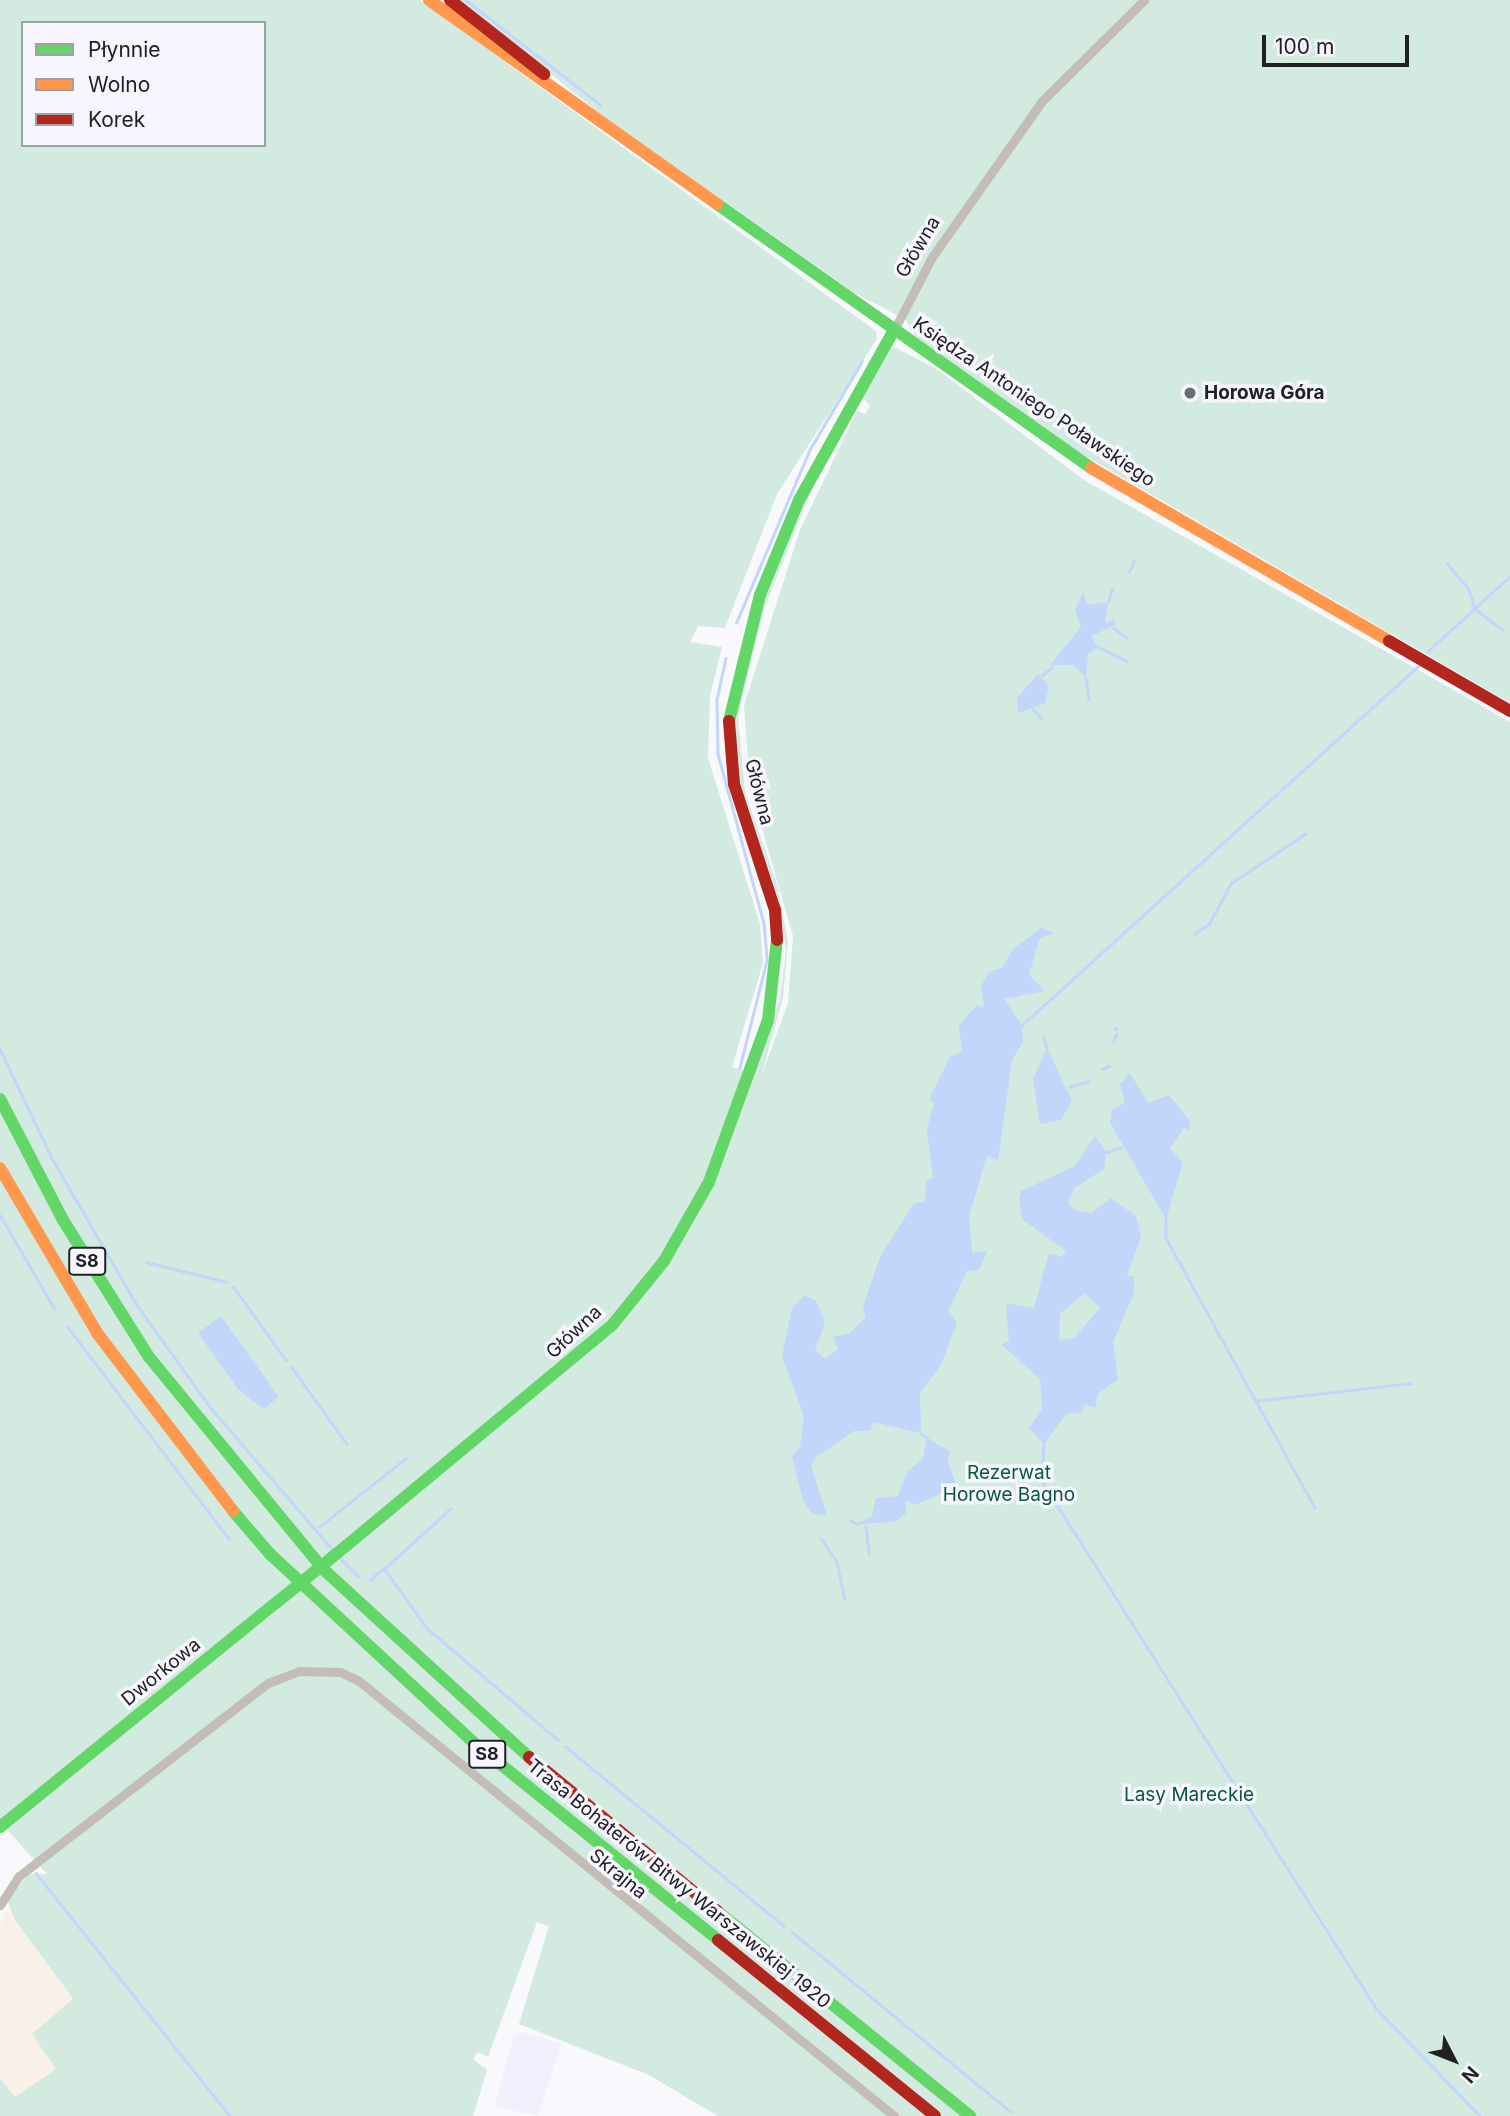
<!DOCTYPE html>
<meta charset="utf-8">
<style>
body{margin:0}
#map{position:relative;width:1510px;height:2116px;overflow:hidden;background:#f8f8fd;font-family:Inter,sans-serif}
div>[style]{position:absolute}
.built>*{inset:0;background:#f1effe}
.industrial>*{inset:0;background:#f9f1e8}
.green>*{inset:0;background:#d2eadf}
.water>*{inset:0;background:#c2d6fc}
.stream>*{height:2.5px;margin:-1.25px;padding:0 1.25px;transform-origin:1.25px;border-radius:1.25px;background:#c2d6fc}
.street>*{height:9px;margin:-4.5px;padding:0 4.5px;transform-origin:4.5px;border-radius:4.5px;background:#c3bcb7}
.fast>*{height:12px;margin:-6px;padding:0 6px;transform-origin:6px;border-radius:6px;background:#63d668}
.slow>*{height:12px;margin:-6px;padding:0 6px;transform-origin:6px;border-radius:6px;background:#ff974d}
.jam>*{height:12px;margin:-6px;padding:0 6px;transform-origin:6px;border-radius:6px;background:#b3261e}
.fast-bridge>*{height:12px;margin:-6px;padding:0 6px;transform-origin:6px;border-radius:6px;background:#63d668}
.dots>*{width:19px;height:19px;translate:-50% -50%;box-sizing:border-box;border:4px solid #f7f6ff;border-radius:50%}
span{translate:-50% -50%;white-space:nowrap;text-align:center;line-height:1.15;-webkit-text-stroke:7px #f7f6ff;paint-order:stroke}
.shield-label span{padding:2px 5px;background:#f7f6ff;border:2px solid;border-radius:5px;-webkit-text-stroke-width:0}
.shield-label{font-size:18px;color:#212025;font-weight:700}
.street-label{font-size:19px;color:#212025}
.poi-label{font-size:19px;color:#212025;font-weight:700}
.left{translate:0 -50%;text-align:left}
.park-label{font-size:19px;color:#06593c}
.legend{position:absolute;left:21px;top:21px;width:245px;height:126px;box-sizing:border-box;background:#f7f6ff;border:2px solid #a1a0a8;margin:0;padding:9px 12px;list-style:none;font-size:21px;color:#212025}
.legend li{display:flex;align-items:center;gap:14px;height:35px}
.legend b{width:35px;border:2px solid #a1a0a8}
.north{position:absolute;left:1419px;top:2025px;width:70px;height:70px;-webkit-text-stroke:5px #f7f6ff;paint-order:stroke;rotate:132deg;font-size:19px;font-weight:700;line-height:28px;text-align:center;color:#212025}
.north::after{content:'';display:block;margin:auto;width:24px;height:32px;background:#212025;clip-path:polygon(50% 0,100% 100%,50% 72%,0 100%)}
.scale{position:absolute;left:1262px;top:35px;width:147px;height:32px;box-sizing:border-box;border:4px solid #212025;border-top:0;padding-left:9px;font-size:21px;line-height:24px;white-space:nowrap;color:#212025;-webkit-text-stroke:5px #f7f6ff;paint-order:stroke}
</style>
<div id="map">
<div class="built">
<i style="clip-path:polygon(522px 2032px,561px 2044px,537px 2116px,494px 2106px,514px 2037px)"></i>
</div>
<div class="industrial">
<i style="clip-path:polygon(6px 1909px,73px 2000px,57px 2069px,15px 2097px,0 2078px,0 1926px)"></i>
</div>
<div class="green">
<i style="clip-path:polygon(evenodd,0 0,420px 0,876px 331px,877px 339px,777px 494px,725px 628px,698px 626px,690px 642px,722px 647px,710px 696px,708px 758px,760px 924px,763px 963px,732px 1067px,754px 1074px,780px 998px,786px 951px,779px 902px,739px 779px,735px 750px,737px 703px,763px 604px,811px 487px,814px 484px,764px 609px,738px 717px,745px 792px,778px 887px,788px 942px,783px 998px,761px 1077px,788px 1003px,793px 936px,750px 787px,744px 705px,800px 530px,857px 411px,865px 414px,870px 406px,863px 398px,892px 346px,935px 368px,1084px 480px,1510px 722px,1510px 2116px,718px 2116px,649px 2075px,519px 2024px,549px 1926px,537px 1922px,488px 2057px,478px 2052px,473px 2059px,487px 2070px,473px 2116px,0 2116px,0 2078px,15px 2097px,56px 2069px,32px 2034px,73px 1999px,14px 1919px,7px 1899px,29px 1874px,47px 1874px,0 1822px,0 0,23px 23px,264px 23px,264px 145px,23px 145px,23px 23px)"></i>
<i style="clip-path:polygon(460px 0,1510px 0,1510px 703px,1070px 447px,915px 336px,906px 320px,853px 292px,599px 113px)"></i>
</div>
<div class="water">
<i style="clip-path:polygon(1083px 592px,1088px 605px,1108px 602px,1105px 623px,1114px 619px,1116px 625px,1091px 636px,1098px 647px,1088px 654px,1086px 678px,1074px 665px,1050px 665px,1081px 627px,1075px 610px)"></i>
<i style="clip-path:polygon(1038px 674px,1049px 686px,1045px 703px,1018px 713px,1017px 698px)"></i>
<i style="clip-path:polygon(1041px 928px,1054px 933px,1040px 938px,1029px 974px,1044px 991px,1004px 999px,1022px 1025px,1023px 1042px,1012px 1060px,998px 1161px,987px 1155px,969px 1217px,972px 1253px,987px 1251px,979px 1270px,967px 1271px,948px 1312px,957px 1322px,941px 1365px,920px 1393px,921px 1433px,873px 1422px,870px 1431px,854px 1431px,815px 1458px,811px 1466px,827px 1515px,813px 1514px,803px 1501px,792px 1456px,800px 1447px,804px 1417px,782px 1356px,792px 1308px,805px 1295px,816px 1301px,825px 1322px,815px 1350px,825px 1359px,838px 1349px,833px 1337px,850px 1333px,866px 1317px,863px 1307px,880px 1257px,914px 1203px,925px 1202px,926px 1181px,933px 1178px,927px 1130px,934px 1103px,929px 1099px,950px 1057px,962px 1051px,959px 1025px,977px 1005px,984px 1007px,981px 986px,989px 972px,1002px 968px,1013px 949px)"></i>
<i style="clip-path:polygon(1047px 1048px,1072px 1101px,1061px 1120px,1040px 1124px,1033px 1079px)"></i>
<i style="clip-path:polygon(1130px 1073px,1148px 1103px,1169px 1095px,1189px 1120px,1190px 1130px,1184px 1128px,1170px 1148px,1183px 1163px,1166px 1219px,1110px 1123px,1112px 1110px,1125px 1102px,1120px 1084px)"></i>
<i style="clip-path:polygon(evenodd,1095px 1136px,1106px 1152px,1104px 1169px,1074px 1188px,1068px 1203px,1076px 1211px,1092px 1213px,1111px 1198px,1136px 1216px,1141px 1237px,1127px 1276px,1134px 1277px,1134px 1293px,1113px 1342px,1118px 1379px,1098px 1394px,1095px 1408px,1084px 1404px,1083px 1412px,1066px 1414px,1044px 1444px,1029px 1428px,1042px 1410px,1040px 1379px,1002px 1345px,1009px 1341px,1006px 1308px,1007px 1303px,1034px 1308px,1049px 1253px,1062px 1257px,1066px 1251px,1022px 1219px,1019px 1199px,1021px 1191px,1075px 1166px,1095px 1136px,1085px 1293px,1100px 1308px,1074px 1338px,1059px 1341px,1060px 1314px,1085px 1293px)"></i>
<i style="clip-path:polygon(221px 1316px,279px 1397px,263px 1409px,238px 1389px,198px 1333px)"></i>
<i style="clip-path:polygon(927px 1438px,951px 1452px,947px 1459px,957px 1487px,942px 1486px,941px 1494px,914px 1505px,906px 1500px,906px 1513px,895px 1522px,858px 1524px,872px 1516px,876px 1498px,898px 1496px,907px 1472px,923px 1458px)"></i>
</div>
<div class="stream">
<i style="left:466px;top:0;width:171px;rotate:37.9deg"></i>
<i style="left:1447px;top:563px;width:34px;rotate:50deg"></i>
<i style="left:1469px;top:589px;width:21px;rotate:73deg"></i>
<i style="left:1475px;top:609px;width:34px;rotate:37deg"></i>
<i style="left:1129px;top:572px;width:12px;rotate:-66deg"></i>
<i style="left:1108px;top:602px;width:14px;rotate:-73deg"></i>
<i style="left:736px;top:623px;width:189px;rotate:-67deg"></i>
<i style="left:810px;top:449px;width:102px;rotate:-59.4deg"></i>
<i style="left:1114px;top:628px;width:16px;rotate:38deg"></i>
<i style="left:1098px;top:647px;width:32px;rotate:26deg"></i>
<i style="left:1428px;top:651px;width:111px;rotate:-42.4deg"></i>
<i style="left:726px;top:658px;width:43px;rotate:102.1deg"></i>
<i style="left:717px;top:700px;width:54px;rotate:88.9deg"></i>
<i style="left:718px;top:754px;width:175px;rotate:74.8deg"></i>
<i style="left:764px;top:923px;width:38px;rotate:85deg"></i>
<i style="left:767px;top:961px;width:110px;rotate:104.2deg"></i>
<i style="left:1042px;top:675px;width:11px;rotate:-38deg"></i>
<i style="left:1086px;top:678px;width:22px;rotate:82deg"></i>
<i style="left:1033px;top:709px;width:13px;rotate:48deg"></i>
<i style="left:1194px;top:934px;width:18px;rotate:-34deg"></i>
<i style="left:1209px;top:924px;width:47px;rotate:-61.8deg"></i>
<i style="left:1231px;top:883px;width:89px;rotate:-33.5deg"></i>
<i style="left:1022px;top:1025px;width:535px;rotate:-42.19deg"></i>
<i style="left:1116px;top:1028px;width:1px;rotate:90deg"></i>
<i style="left:1044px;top:1037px;width:11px;rotate:75deg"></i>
<i style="left:1113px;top:1042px;width:8px;rotate:-67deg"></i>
<i style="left:0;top:1049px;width:121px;rotate:64.5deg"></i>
<i style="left:52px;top:1158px;width:170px;rotate:60deg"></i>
<i style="left:137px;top:1305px;width:125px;rotate:54.4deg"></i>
<i style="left:210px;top:1407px;width:190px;rotate:49.3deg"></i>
<i style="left:1102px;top:1069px;width:8px;rotate:-23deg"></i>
<i style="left:1069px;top:1087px;width:21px;rotate:-17deg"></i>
<i style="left:1106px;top:1152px;width:15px;rotate:-16deg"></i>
<i style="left:0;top:1215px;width:109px;rotate:59.7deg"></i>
<i style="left:1166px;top:1219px;width:19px;rotate:90deg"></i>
<i style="left:1166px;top:1238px;width:308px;rotate:61.1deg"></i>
<i style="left:146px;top:1262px;width:83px;rotate:13.9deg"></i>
<i style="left:233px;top:1286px;width:91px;rotate:54.4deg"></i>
<i style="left:67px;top:1326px;width:268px;rotate:52.7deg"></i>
<i style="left:291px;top:1366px;width:96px;rotate:54.3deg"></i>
<i style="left:1255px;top:1401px;width:157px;rotate:-6.6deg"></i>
<i style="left:921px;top:1433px;width:8px;rotate:40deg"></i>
<i style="left:1044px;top:1444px;width:37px;rotate:93deg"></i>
<i style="left:1042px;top:1481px;width:624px;rotate:57.63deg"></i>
<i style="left:1376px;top:2008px;width:150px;rotate:46.1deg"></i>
<i style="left:850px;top:1520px;width:9px;rotate:27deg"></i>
<i style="left:319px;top:1527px;width:111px;rotate:-38.4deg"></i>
<i style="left:866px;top:1527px;width:26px;rotate:83deg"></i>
<i style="left:821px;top:1538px;width:29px;rotate:56deg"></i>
<i style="left:837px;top:1562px;width:38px;rotate:78deg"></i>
<i style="left:338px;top:1556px;width:28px;rotate:45deg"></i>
<i style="left:385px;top:1568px;width:88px;rotate:-42.2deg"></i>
<i style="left:370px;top:1580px;width:18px;rotate:-41deg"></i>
<i style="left:384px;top:1568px;width:74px;rotate:54.4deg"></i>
<i style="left:427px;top:1628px;width:172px;rotate:40.5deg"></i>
<i style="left:565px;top:1746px;width:283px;rotate:39.4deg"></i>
<i style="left:36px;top:1873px;width:311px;rotate:51.4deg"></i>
<i style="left:792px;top:1932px;width:283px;rotate:39.4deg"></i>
</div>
<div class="street">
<i style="left:894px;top:330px;width:82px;rotate:-62.5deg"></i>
<i style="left:932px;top:257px;width:191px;rotate:-54.8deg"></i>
<i style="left:1042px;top:101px;width:144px;rotate:-44.7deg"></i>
<i style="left:0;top:1905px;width:35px;rotate:-57deg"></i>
<i style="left:19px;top:1876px;width:315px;rotate:-37.8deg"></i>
<i style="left:268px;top:1683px;width:33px;rotate:-21deg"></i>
<i style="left:299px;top:1671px;width:41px;rotate:1.4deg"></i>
<i style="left:340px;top:1672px;width:21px;rotate:25deg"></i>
<i style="left:359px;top:1681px;width:690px;rotate:39.11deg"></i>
</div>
<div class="fast">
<i style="left:717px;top:204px;width:458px;rotate:35.2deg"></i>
<i style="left:729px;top:721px;width:130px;rotate:-76.2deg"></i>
<i style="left:760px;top:595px;width:103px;rotate:-67.7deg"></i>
<i style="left:799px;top:500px;width:195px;rotate:-60.8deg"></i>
<i style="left:0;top:1099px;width:136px;rotate:62.5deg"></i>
<i style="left:63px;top:1220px;width:162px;rotate:57.9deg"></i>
<i style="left:149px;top:1357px;width:274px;rotate:50.6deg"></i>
<i style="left:323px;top:1569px;width:279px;rotate:42.4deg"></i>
<i style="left:233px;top:1511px;width:57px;rotate:49.3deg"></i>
<i style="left:270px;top:1554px;width:277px;rotate:42.8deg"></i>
<i style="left:473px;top:1742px;width:315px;rotate:38.9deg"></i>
<i style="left:346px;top:1546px;width:347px;rotate:-39.7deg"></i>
<i style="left:613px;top:1324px;width:81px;rotate:-51deg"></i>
<i style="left:664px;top:1261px;width:91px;rotate:-60.3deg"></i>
<i style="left:709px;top:1182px;width:172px;rotate:-70deg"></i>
<i style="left:768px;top:1020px;width:81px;rotate:-83.6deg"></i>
<i style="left:0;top:1827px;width:355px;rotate:-39.1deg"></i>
<i style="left:717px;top:1911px;width:326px;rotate:39deg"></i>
</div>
<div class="slow">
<i style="left:429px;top:0;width:353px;rotate:35.3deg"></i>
<i style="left:1091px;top:468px;width:345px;rotate:30.1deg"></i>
<i style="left:0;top:1168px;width:191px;rotate:59.5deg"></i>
<i style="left:97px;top:1333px;width:224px;rotate:52.6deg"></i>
</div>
<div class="jam">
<i style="left:450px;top:0;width:120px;rotate:38.2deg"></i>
<i style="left:1389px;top:641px;width:140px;rotate:30deg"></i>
<i style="left:729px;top:721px;width:63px;rotate:85.5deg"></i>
<i style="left:734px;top:784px;width:133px;rotate:72deg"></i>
<i style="left:775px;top:910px;width:30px;rotate:86deg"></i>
<i style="left:529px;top:1757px;width:243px;rotate:39.3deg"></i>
<i style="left:718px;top:1940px;width:279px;rotate:39deg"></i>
</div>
<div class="fast-bridge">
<i style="left:276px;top:1603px;width:90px;rotate:-39.2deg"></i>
</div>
<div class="dots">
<i style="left:1190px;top:393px;background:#6c6c71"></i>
</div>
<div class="shield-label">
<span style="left:87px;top:1261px">S8</span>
<span style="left:487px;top:1754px">S8</span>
</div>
<div class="street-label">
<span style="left:918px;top:247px;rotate:-59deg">Główna</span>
<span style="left:1034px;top:402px;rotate:34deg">Księdza Antoniego Poławskiego</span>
<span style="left:759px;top:792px;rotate:76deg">Główna</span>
<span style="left:574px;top:1332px;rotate:-43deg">Główna</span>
<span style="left:161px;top:1672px;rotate:-39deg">Dworkowa</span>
<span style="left:618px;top:1874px;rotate:39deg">Skrajna</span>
<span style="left:679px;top:1884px;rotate:39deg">Trasa Bohaterów Bitwy Warszawskiej 1920</span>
</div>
<div class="poi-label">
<span class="left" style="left:1204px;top:393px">Horowa Góra</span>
</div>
<div class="park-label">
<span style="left:1009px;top:1484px">Rezerwat<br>Horowe Bagno</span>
<span style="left:1189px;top:1795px">Lasy Mareckie</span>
</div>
<ul class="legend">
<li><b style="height:9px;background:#63d668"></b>Płynnie</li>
<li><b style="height:9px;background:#ff974d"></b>Wolno</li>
<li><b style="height:9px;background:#b3261e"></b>Korek</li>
</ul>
<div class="north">N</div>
<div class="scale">100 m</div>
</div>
